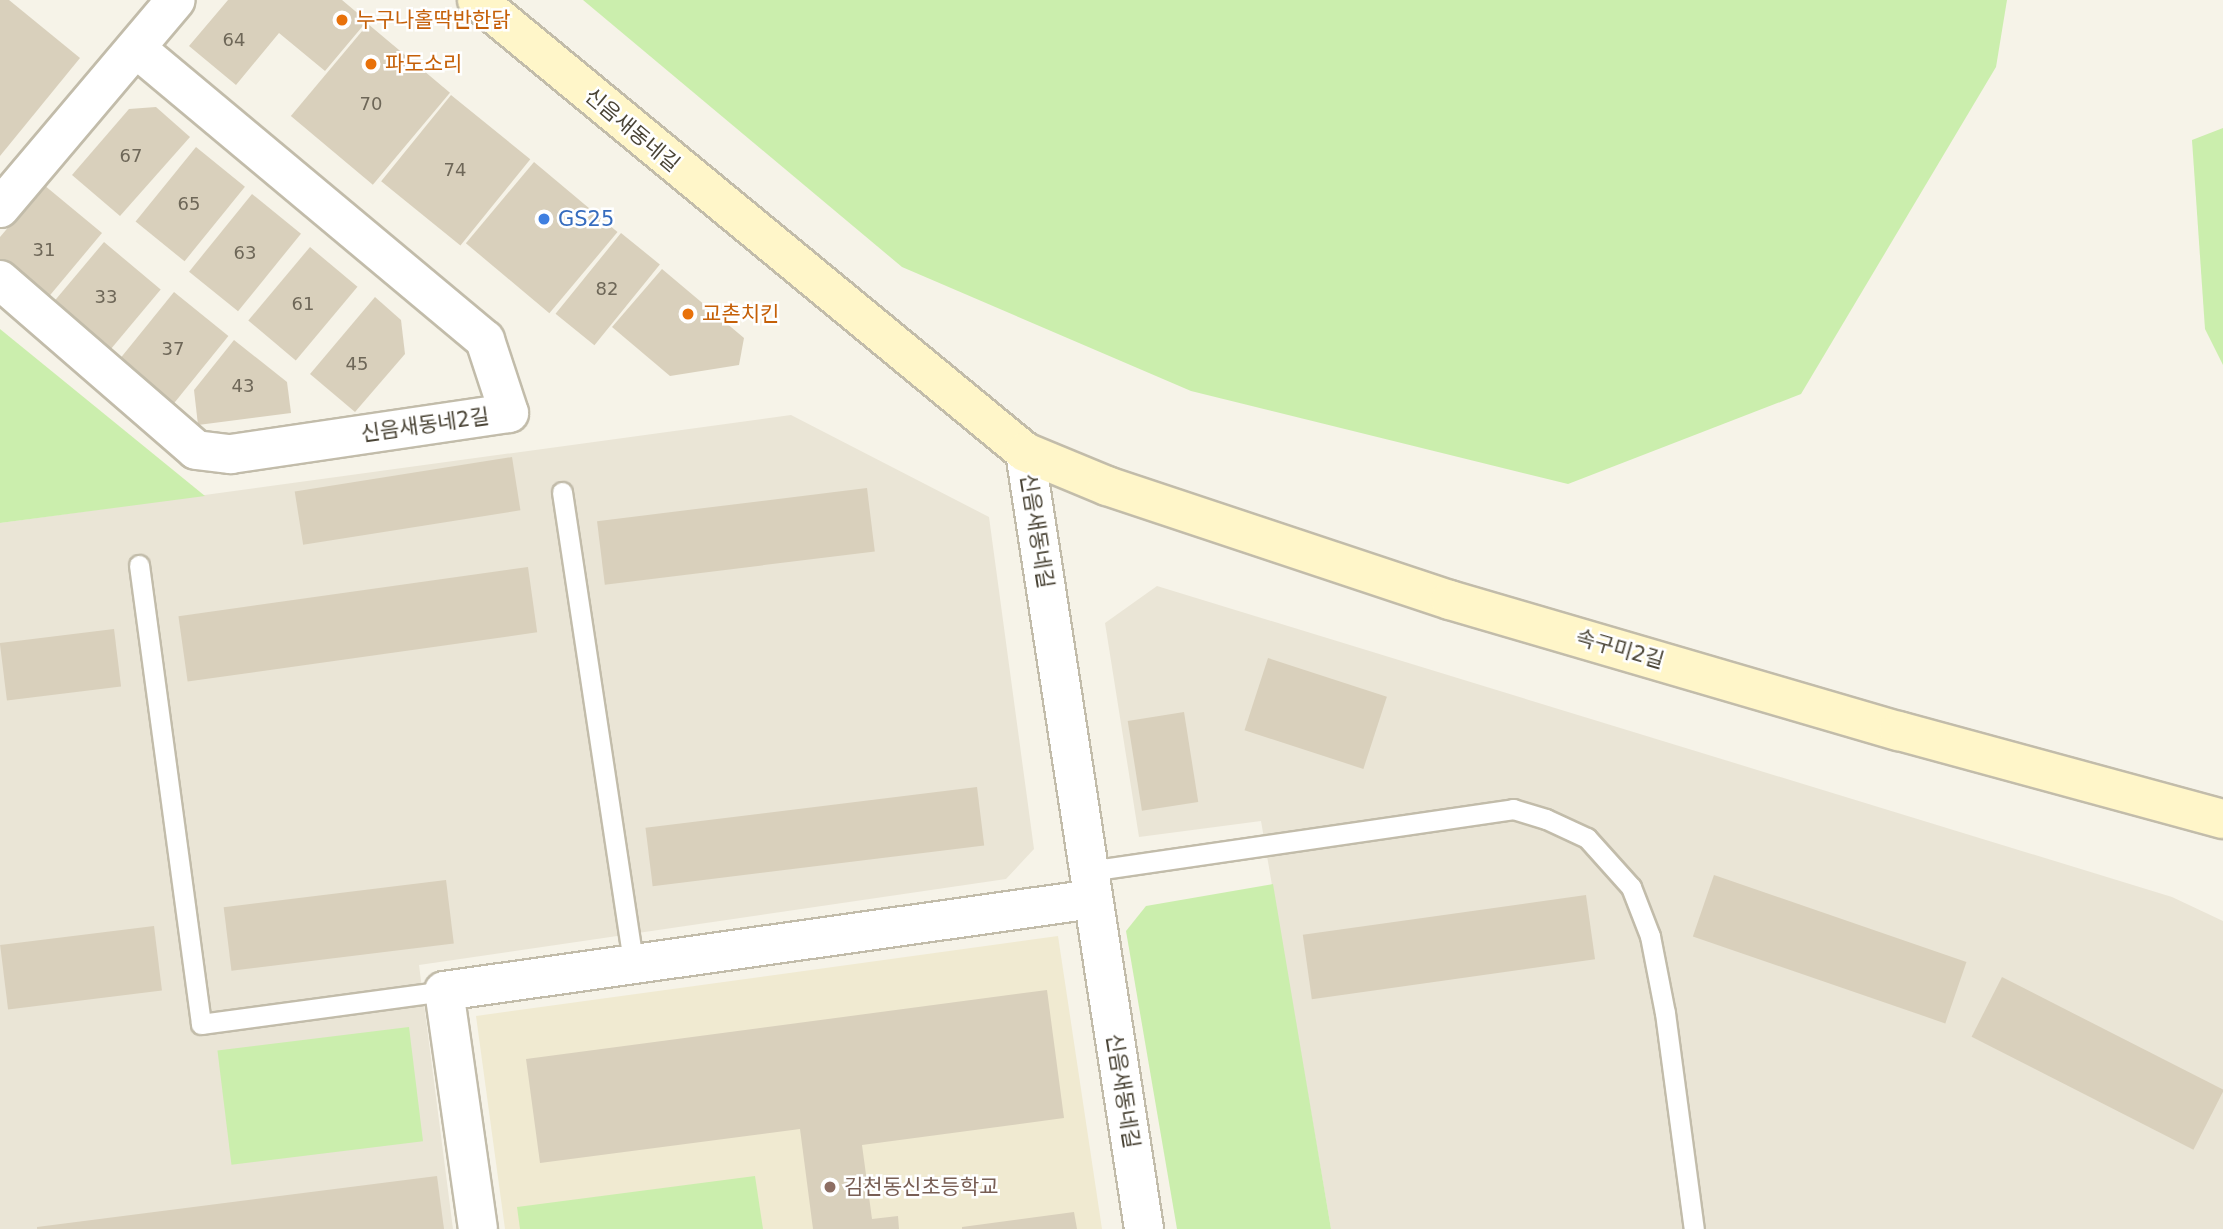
<!DOCTYPE html>
<meta charset="utf-8">
<style>
body{margin:0}
#map{position:relative;width:2223px;height:1229px;overflow:hidden;background:#f6f3e8;font-family:"DejaVu Sans","Noto Sans KR",sans-serif}
div>[style]{position:absolute}
.residential>*{inset:0;background:#eae5d6}
.education>*{inset:0;background:#f0ead1}
.green>*{inset:0;background:#cbeead;transform-origin:0 0}
.building>*{inset:0;background:#d9d0bc;transform-origin:0 0}
.roads{filter:drop-shadow(2px 0 #c2bcaa) drop-shadow(-2px 0 #c2bcaa) drop-shadow(0 2px #c2bcaa) drop-shadow(0 -2px #c2bcaa)}
.lane>*{height:19px;margin:-9.5px;padding:0 9.5px;transform-origin:9.5px;border-radius:9.5px;background:#fff}
.street>*{height:38px;margin:-19px;padding:0 19px;transform-origin:19px;border-radius:19px;background:#fff}
.secondary>*{height:38px;margin:-19px;padding:0 19px;transform-origin:19px;border-radius:19px;background:#fff6c9}
.dots>*{width:19px;height:19px;translate:-50% -50%;box-sizing:border-box;border:4px solid #fff;border-radius:50%}
span{translate:-50% -50%;white-space:nowrap;text-align:center;line-height:1.15;-webkit-text-stroke:5px #fff;paint-order:stroke}
.number-label{font-size:18px;color:#6e6758}
.number-label span{-webkit-text-stroke-width:0}
.food-label{font-size:21px;color:#c56008}
.left{translate:0 -50%;text-align:left}
.street-label{font-size:21px;color:#4a4436}
.shop-label{font-size:21px;color:#366cbe}
.education-label{font-size:21px;color:#785e54}
</style>
<div id="map">
<div class="residential">
<i style="clip-path:polygon(791px 415px,989px 517px,1034px 849px,1006px 879px,419px 965px,453px 1229px,0 1229px,0 523px)"></i>
<i style="clip-path:polygon(1157px 586px,2172px 897px,2223px 921px,2223px 1229px,1331px 1229px,1261px 821px,1139px 837px,1105px 623px)"></i>
</div>
<div class="education">
<i style="clip-path:polygon(1058px 936px,1102px 1229px,505px 1229px,476px 1016px)"></i>
</div>
<div class="green">
<i style="clip-path:polygon(583px 0,2007px 0,1996px 67px,1801px 394px,1568px 484px,1191px 391px,902px 267px)"></i>
<i style="clip-path:polygon(2223px 128px,2223px 365px,2205px 329px,2192px 140px)"></i>
<i style="clip-path:polygon(0 329px,205px 496px,0 523px)"></i>
<i style="clip-path:polygon(1273px 884px,1331px 1229px,1177px 1229px,1126px 931px,1146px 906px)"></i>
<i style="left:409px;top:1027px;width:115px;height:193px;rotate:83deg"></i>
<i style="clip-path:polygon(755px 1176px,763px 1229px,520px 1229px,517px 1207px)"></i>
</div>
<div class="building">
<i style="clip-path:polygon(0 0,9px 0,80px 58px,0 156px)"></i>
<i style="clip-path:polygon(228px 0,342px 0,367px 21px,325px 71px,279px 33px,236px 85px,189px 46px)"></i>
<i style="left:368px;top:24px;width:107px;height:120px;rotate:40deg"></i>
<i style="left:451px;top:95px;width:102px;height:111px;rotate:39deg"></i>
<i style="clip-path:polygon(156px 107px,190px 137px,120px 216px,72px 175px,129px 109px)"></i>
<i style="left:196px;top:147px;width:63px;height:96px;rotate:39deg"></i>
<i style="left:534px;top:162px;width:109px;height:106px;rotate:40deg"></i>
<i style="clip-path:polygon(44px 185px,102px 233px,46px 300px,0 262px,0 237px)"></i>
<i style="left:252px;top:194px;width:63px;height:100px;rotate:39deg"></i>
<i style="left:621px;top:233px;width:50px;height:104px;rotate:39deg"></i>
<i style="left:104px;top:242px;width:74px;height:82px;rotate:40deg"></i>
<i style="left:310px;top:247px;width:62px;height:96px;rotate:40deg"></i>
<i style="clip-path:polygon(662px 269px,744px 338px,739px 365px,670px 376px,612px 327px)"></i>
<i style="left:174px;top:292px;width:70px;height:90px;rotate:39deg"></i>
<i style="clip-path:polygon(375px 297px,401px 320px,405px 354px,355px 412px,310px 374px)"></i>
<i style="clip-path:polygon(234px 340px,287px 382px,291px 413px,198px 425px,194px 390px)"></i>
<i style="left:512px;top:457px;width:54px;height:220px;rotate:81deg"></i>
<i style="left:867px;top:488px;width:64px;height:272px;rotate:83deg"></i>
<i style="left:528px;top:567px;width:66px;height:353px;rotate:82deg"></i>
<i style="left:114px;top:629px;width:58px;height:115px;rotate:83deg"></i>
<i style="left:1268px;top:658px;width:125px;height:76px;rotate:18deg"></i>
<i style="left:1184px;top:712px;width:91px;height:57px;rotate:81deg"></i>
<i style="left:977px;top:787px;width:59px;height:334px;rotate:83deg"></i>
<i style="left:1714px;top:875px;width:267px;height:65px;rotate:19deg"></i>
<i style="left:446px;top:880px;width:64px;height:224px;rotate:83deg"></i>
<i style="left:1586px;top:895px;width:65px;height:286px;rotate:82deg"></i>
<i style="left:154px;top:926px;width:65px;height:155px;rotate:83deg"></i>
<i style="left:2002px;top:977px;width:249px;height:67px;rotate:27deg"></i>
<i style="clip-path:polygon(1047px 990px,1064px 1118px,862px 1145px,872px 1219px,898px 1216px,899px 1229px,813px 1229px,800px 1129px,540px 1163px,526px 1059px)"></i>
<i style="clip-path:polygon(437px 1176px,444px 1229px,37px 1229px,37px 1227px)"></i>
<i style="clip-path:polygon(1074px 1212px,1077px 1229px,962px 1229px,962px 1227px)"></i>
</div>
<div class="roads">
<div class="lane">
<i style="left:562px;top:492px;width:477px;rotate:81.4deg"></i>
<i style="left:139px;top:565px;width:463px;rotate:82.3deg"></i>
<i style="left:201px;top:1024px;width:245px;rotate:-7.7deg"></i>
<i style="left:1089px;top:871px;width:429px;rotate:-8.3deg"></i>
<i style="left:1513px;top:809px;width:34px;rotate:17deg"></i>
<i style="left:1546px;top:819px;width:45px;rotate:24.9deg"></i>
<i style="left:1587px;top:838px;width:66px;rotate:48.1deg"></i>
<i style="left:1631px;top:887px;width:53px;rotate:68.8deg"></i>
<i style="left:1650px;top:936px;width:78px;rotate:79deg"></i>
<i style="left:1665px;top:1013px;width:218px;rotate:82.4deg"></i>
</div>
<div class="street">
<i style="left:0;top:208px;width:272px;rotate:-49.8deg"></i>
<i style="left:0;top:280px;width:259px;rotate:40.9deg"></i>
<i style="left:196px;top:450px;width:35px;rotate:7deg"></i>
<i style="left:231px;top:454px;width:281px;rotate:-8.4deg"></i>
<i style="left:509px;top:413px;width:77px;rotate:-108.2deg"></i>
<i style="left:485px;top:340px;width:455px;rotate:-140.1deg"></i>
<i style="left:1025px;top:452px;width:786px;rotate:81.29deg"></i>
<i style="left:478px;top:1229px;width:240px;rotate:-98.1deg"></i>
<i style="left:444px;top:991px;width:655px;rotate:-8.07deg"></i>
</div>
<div class="secondary">
<i style="left:477px;top:0;width:710px;rotate:39.52deg"></i>
<i style="left:1025px;top:452px;width:89px;rotate:22.5deg"></i>
<i style="left:1107px;top:486px;width:361px;rotate:18.4deg"></i>
<i style="left:1450px;top:600px;width:468px;rotate:16.3deg"></i>
<i style="left:1899px;top:731px;width:336px;rotate:15.2deg"></i>
</div>
</div>
<div class="dots">
<i style="left:342px;top:20px;background:#e8710a"></i>
<i style="left:371px;top:64px;background:#e8710a"></i>
<i style="left:544px;top:219px;background:#3f7fe0"></i>
<i style="left:688px;top:314px;background:#e8710a"></i>
<i style="left:830px;top:1187px;background:#8d6e63"></i>
</div>
<div class="number-label">
<span style="left:234px;top:40px">64</span>
<span style="left:371px;top:104px">70</span>
<span style="left:131px;top:156px">67</span>
<span style="left:455px;top:170px">74</span>
<span style="left:189px;top:204px">65</span>
<span style="left:44px;top:250px">31</span>
<span style="left:245px;top:253px">63</span>
<span style="left:607px;top:289px">82</span>
<span style="left:106px;top:297px">33</span>
<span style="left:303px;top:304px">61</span>
<span style="left:173px;top:349px">37</span>
<span style="left:357px;top:364px">45</span>
<span style="left:243px;top:386px">43</span>
</div>
<div class="food-label">
<span class="left" style="left:356px;top:20px">누구나홀딱반한닭</span>
<span class="left" style="left:385px;top:64px">파도소리</span>
<span class="left" style="left:702px;top:314px">교촌치킨</span>
</div>
<div class="street-label">
<span style="left:632px;top:130px;rotate:40deg">신음새동네길</span>
<span style="left:425px;top:425px;rotate:-8deg">신음새동네2길</span>
<span style="left:1037px;top:531px;rotate:81deg">신음새동네길</span>
<span style="left:1620px;top:649px;rotate:16deg">속구미2길</span>
<span style="left:1123px;top:1091px;rotate:81deg">신음새동네길</span>
</div>
<div class="shop-label">
<span class="left" style="left:558px;top:219px">GS25</span>
</div>
<div class="education-label">
<span class="left" style="left:844px;top:1187px">김천동신초등학교</span>
</div>
</div>
